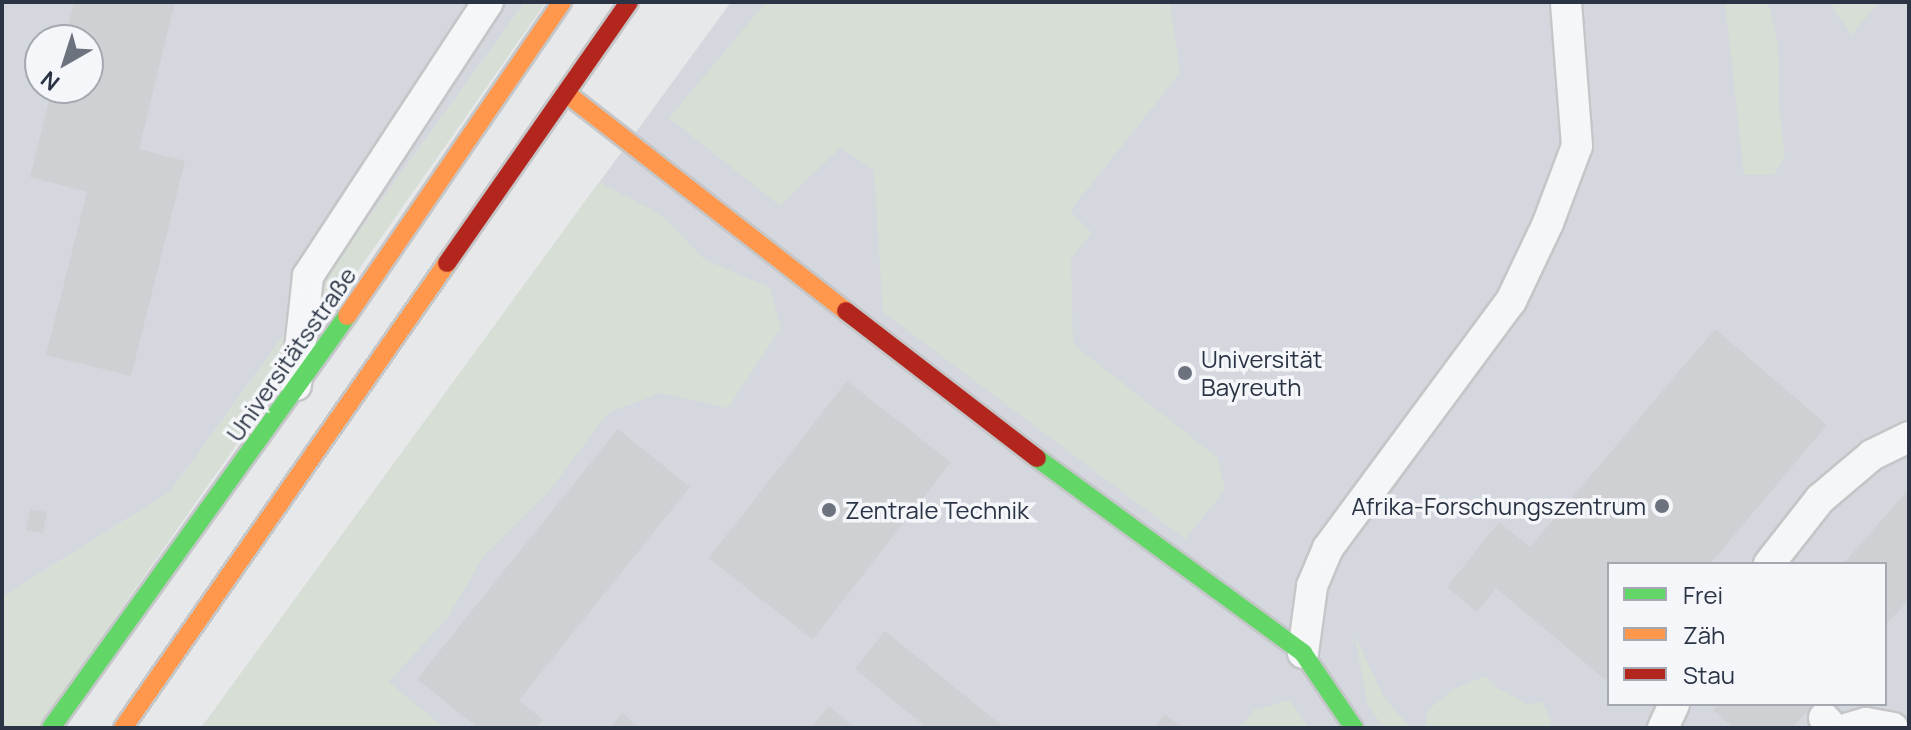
<!DOCTYPE html>
<meta charset="utf-8">
<style>
body{margin:0}
#map{position:relative;width:1911px;height:730px;overflow:hidden;background:#e6e8ea;font-family:Manrope,sans-serif}
div>[style]{position:absolute}
.built>*{inset:0;background:#d4d7dd}
.green>*{inset:0;background:#d6ded6}
.building>*{inset:0;background:#ced0d3;transform-origin:0 0}
.roads{filter:drop-shadow(2px 0 #c4c6c8) drop-shadow(-2px 0 #c4c6c8) drop-shadow(0 2px #c4c6c8) drop-shadow(0 -2px #c4c6c8)}
.street>*{height:30px;margin:-15px;padding:0 15px;transform-origin:15px;border-radius:15px;background:#f5f6f7}
.fast>*{height:18px;margin:-9px;padding:0 9px;transform-origin:9px;border-radius:9px;background:#63d668}
.slow>*{height:18px;margin:-9px;padding:0 9px;transform-origin:9px;border-radius:9px;background:#ff974d}
.jam>*{height:18px;margin:-9px;padding:0 9px;transform-origin:9px;border-radius:9px;background:#b3261e}
.dots>*{width:22px;height:22px;translate:-50% -50%;box-sizing:border-box;border:4px solid #f4f6f9;border-radius:50%}
span{translate:-50% -50%;white-space:nowrap;text-align:center;line-height:1.15;-webkit-text-stroke:7px #f4f6f9;paint-order:stroke}
.street-label{font-size:24px;color:#2b3445}
.poi-label{font-size:24px;color:#2b3445}
.left{translate:0 -50%;text-align:left}
.right{translate:-100% -50%;text-align:right}
.frame{position:absolute;inset:0;border:4px solid #2b3445;pointer-events:none}
.legend{position:absolute;left:1607px;top:562px;width:280px;height:144px;box-sizing:border-box;background:#f4f6f9;border:2px solid #a4a8b1;margin:0;padding:10px 14px;list-style:none;font-size:24px;color:#2b3445}
.legend li{display:flex;align-items:center;gap:16px;height:40px}
.legend b{width:40px;border:2px solid #a4a8b1}
.north{position:absolute;left:24px;top:24px;width:80px;height:80px;box-sizing:border-box;background:#f4f6f9;border:2px solid #a4a8b1;border-radius:50%;rotate:219deg;font-size:22px;font-weight:700;line-height:32px;text-align:center;color:#2b3445}
.north::after{content:'';display:block;margin:auto;width:28px;height:36px;background:#6c737f;clip-path:polygon(50% 0,100% 100%,50% 72%,0 100%)}
</style>
<div id="map">
<div class="built">
<i style="clip-path:polygon(evenodd,2px 2px,525px 2px,170px 492px,2px 597px,2px 2px,40px 40px,88px 40px,88px 88px,40px 88px,40px 40px)"></i>
<i style="clip-path:polygon(evenodd,731px 2px,1909px 2px,1909px 728px,201px 728px,731px 2px,1609px 564px,1885px 564px,1885px 704px,1609px 704px,1609px 564px)"></i>
</div>
<div class="green">
<i style="clip-path:polygon(525px 2px,546px 2px,38px 728px,2px 728px,2px 597px,170px 492px)"></i>
<i style="clip-path:polygon(766px 2px,1170px 2px,1180px 73px,1070px 211px,1092px 233px,1071px 259px,1073px 344px,1218px 458px,1225px 490px,1185px 539px,883px 312px,874px 170px,840px 148px,780px 206px,669px 118px)"></i>
<i style="clip-path:polygon(1725px 2px,1768px 2px,1778px 43px,1779px 106px,1785px 157px,1774px 175px,1744px 175px)"></i>
<i style="clip-path:polygon(1833px 2px,1878px 2px,1852px 35px,1833px 10px)"></i>
<i style="clip-path:polygon(599px 182px,662px 215px,704px 259px,770px 288px,781px 328px,728px 408px,660px 393px,608px 413px,550px 490px,483px 557px,448px 617px,389px 682px,445px 728px,201px 728px)"></i>
<i style="clip-path:polygon(1355px 636px,1383px 695px,1410px 728px,1384px 728px,1367px 703px)"></i>
<i style="clip-path:polygon(1485px 676px,1497px 688px,1528px 704px,1542px 702px,1551px 720px,1549px 728px,1426px 728px,1427px 711px,1452px 690px)"></i>
<i style="clip-path:polygon(1290px 700px,1309px 728px,1239px 728px,1254px 710px)"></i>
</div>
<div class="building">
<i style="clip-path:polygon(74px 2px,175px 2px,139px 149px,185px 161px,131px 376px,46px 355px,87px 192px,30px 177px,52px 88px,88px 88px,88px 40px,64px 40px)"></i>
<i style="clip-path:polygon(1715px 329px,1827px 425px,1710px 564px,1609px 564px,1609px 683px,1496px 588px,1477px 612px,1447px 587px,1499px 522px,1530px 547px)"></i>
<i style="left:847px;top:381px;width:132px;height:225px;rotate:38deg"></i>
<i style="clip-path:polygon(618px 429px,690px 487px,519px 700px,543px 720px,536px 728px,478px 728px,417px 679px)"></i>
<i style="clip-path:polygon(1909px 489px,1909px 599px,1885px 626px,1885px 564px,1843px 564px)"></i>
<i style="left:30px;top:509px;width:17px;height:22px;rotate:10deg"></i>
<i style="clip-path:polygon(885px 631px,1005px 728px,927px 728px,855px 669px)"></i>
<i style="clip-path:polygon(1718px 704px,1825px 704px,1818px 724px,1806px 713px,1792px 728px,1734px 728px,1713px 710px)"></i>
<i style="clip-path:polygon(829px 706px,855px 728px,811px 728px)"></i>
<i style="clip-path:polygon(622px 713px,639px 728px,610px 728px)"></i>
<i style="clip-path:polygon(1165px 714px,1183px 728px,1154px 728px)"></i>
</div>
<div class="roads">
<div class="street">
<i style="left:296px;top:385px;width:110px;rotate:-83.7deg"></i>
<i style="left:308px;top:276px;width:328px;rotate:-56.7deg"></i>
<i style="left:1769px;top:564px;width:83px;rotate:-51.9deg"></i>
<i style="left:1820px;top:499px;width:68px;rotate:-40.2deg"></i>
<i style="left:1872px;top:455px;width:41px;rotate:-25.9deg"></i>
<i style="left:1303px;top:653px;width:68px;rotate:-82.3deg"></i>
<i style="left:1312px;top:586px;width:41px;rotate:-67.2deg"></i>
<i style="left:1328px;top:548px;width:307px;rotate:-53.5deg"></i>
<i style="left:1511px;top:301px;width:86px;rotate:-64.6deg"></i>
<i style="left:1548px;top:223px;width:82px;rotate:-69.4deg"></i>
<i style="left:1577px;top:146px;width:144px;rotate:-94.4deg"></i>
<i style="left:1824px;top:718px;width:13px;rotate:48deg"></i>
<i style="left:1663px;top:728px;width:26px;rotate:-65deg"></i>
<i style="left:1849px;top:728px;width:18px;rotate:-16deg"></i>
<i style="left:1866px;top:723px;width:27px;rotate:10deg"></i>
</div>
<div class="fast">
<i style="left:1037px;top:458px;width:330px;rotate:36.2deg"></i>
<i style="left:1303px;top:653px;width:91px;rotate:55.8deg"></i>
<i style="left:51px;top:728px;width:507px;rotate:-54.3deg"></i>
</div>
<div class="slow">
<i style="left:567px;top:94px;width:353px;rotate:37.9deg"></i>
<i style="left:347px;top:316px;width:381px;rotate:-55.6deg"></i>
<i style="left:123px;top:728px;width:567px;rotate:-55.13deg"></i>
</div>
<div class="jam">
<i style="left:447px;top:263px;width:318px;rotate:-55.1deg"></i>
<i style="left:846px;top:311px;width:241px;rotate:37.6deg"></i>
</div>
</div>
<div class="dots">
<i style="left:1185px;top:373px;background:#6c737f"></i>
<i style="left:1662px;top:506px;background:#6c737f"></i>
<i style="left:829px;top:510px;background:#6c737f"></i>
</div>
<div class="street-label">
<span style="left:291px;top:354px;rotate:-55deg">Universitätsstraße</span>
</div>
<div class="poi-label">
<span class="left" style="left:1201px;top:373px">Universität<br>Bayreuth</span>
<span class="right" style="left:1646px;top:506px">Afrika-Forschungszentrum</span>
<span class="left" style="left:845px;top:510px">Zentrale Technik</span>
</div>
<div class="frame"></div>
<ul class="legend">
<li><b style="height:10px;background:#63d668"></b>Frei</li>
<li><b style="height:10px;background:#ff974d"></b>Zäh</li>
<li><b style="height:10px;background:#b3261e"></b>Stau</li>
</ul>
<div class="north">N</div>
</div>
